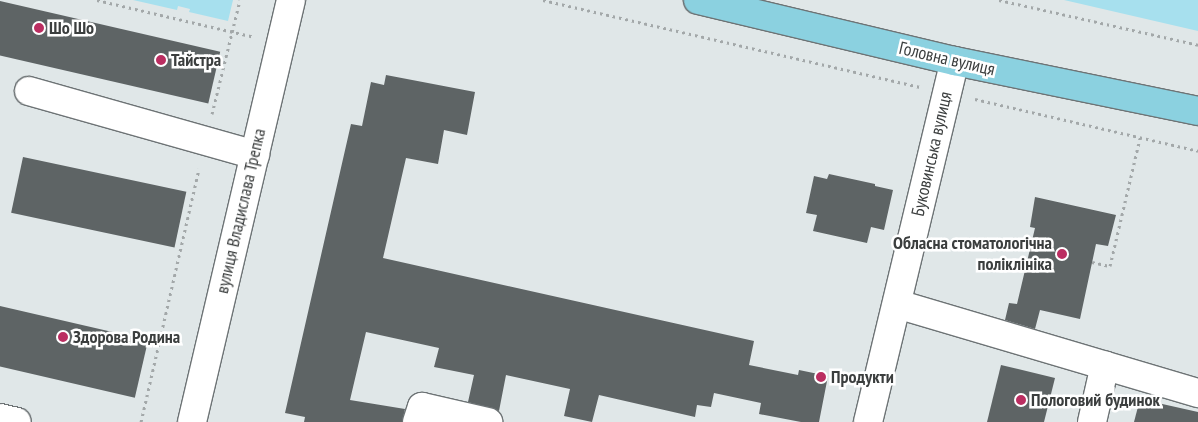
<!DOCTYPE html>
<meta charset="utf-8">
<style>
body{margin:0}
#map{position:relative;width:1198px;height:422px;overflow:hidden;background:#e0e7e8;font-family:"PT Sans Narrow",sans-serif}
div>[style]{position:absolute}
.green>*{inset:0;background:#a7e0ee}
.building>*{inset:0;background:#5e6465;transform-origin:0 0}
.path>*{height:3px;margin-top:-1.5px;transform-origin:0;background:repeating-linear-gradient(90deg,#a3a8a9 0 2.5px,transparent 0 6.5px)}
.roads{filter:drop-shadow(1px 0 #6d7375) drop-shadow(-1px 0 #6d7375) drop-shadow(0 1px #6d7375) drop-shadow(0 -1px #6d7375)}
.minor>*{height:28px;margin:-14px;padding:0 14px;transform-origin:14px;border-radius:14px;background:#fff}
.major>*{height:28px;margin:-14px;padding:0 14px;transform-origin:14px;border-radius:14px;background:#8bd1e0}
.dots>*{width:14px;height:14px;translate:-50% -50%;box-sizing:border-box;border:2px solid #fff;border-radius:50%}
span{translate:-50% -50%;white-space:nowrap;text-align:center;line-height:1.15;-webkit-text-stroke:5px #fff;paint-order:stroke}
.poi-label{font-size:18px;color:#3b3e3e;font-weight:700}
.left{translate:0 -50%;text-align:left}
.right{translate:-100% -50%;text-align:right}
.street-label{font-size:18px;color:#3b3e3e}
</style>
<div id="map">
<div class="green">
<i style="clip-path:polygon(133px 0,233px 0,228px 21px,189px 12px,190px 9px,178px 6px,177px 10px)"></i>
<i style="clip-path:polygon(1064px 0,1198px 0,1198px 31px)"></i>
</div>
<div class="building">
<i style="left:0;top:1px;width:226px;height:53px;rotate:13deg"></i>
<i style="clip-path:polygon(386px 75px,475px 92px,467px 135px,444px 130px,438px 164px,406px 158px,383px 258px,754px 341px,749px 365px,798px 375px,799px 370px,828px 376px,819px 422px,801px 422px,759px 414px,761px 403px,714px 393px,711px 407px,697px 405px,695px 417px,599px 395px,592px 422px,564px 416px,570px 389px,506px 375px,499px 411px,468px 402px,474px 375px,434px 367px,439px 348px,366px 332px,350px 400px,405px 409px,402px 422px,304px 422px,305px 417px,285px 413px,351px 124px,362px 126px,371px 82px,384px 85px)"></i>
<i style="left:23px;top:157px;width:167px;height:57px;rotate:12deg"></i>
<i style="clip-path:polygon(829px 174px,875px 184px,875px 186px,893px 190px,884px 230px,871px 227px,867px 243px,813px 231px,817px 215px,806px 213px,814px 176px,827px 179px)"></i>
<i style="clip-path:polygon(1035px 197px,1116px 215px,1108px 246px,1096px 244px,1080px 319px,1040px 310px,1035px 329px,1005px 320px,1009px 303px,1017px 304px,1035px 228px,1030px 227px)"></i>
<i style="left:0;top:306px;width:152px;height:59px;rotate:13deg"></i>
<i style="clip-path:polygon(1001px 365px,1055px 378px,1044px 422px,987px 422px)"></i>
<i style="clip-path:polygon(1140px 399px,1198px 412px,1198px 422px,1134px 422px)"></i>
</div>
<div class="path">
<i style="left:97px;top:0;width:162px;rotate:13.2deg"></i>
<i style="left:543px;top:0;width:387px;rotate:13deg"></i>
<i style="left:999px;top:0;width:204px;rotate:12.7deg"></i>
<i style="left:975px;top:99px;width:229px;rotate:13.1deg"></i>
<i style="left:212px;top:114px;width:117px;rotate:-76.2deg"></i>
<i style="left:1092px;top:262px;width:18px;rotate:13deg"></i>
<i style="left:1110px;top:266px;width:131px;rotate:-76.8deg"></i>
<i style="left:141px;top:422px;width:260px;rotate:-77.1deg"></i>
</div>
<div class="roads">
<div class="minor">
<i style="left:29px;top:91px;width:235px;rotate:15.8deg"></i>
<i style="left:897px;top:304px;width:314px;rotate:16.5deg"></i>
<i style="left:0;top:418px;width:17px;rotate:13deg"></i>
<i style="left:192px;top:422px;width:433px;rotate:-76.8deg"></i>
<i style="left:417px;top:422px;width:16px;rotate:-72deg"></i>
<i style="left:422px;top:407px;width:68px;rotate:12.8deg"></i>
<i style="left:868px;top:422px;width:371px;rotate:-76.5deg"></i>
<i style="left:1092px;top:422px;width:58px;rotate:-77.2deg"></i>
</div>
<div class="major">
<i style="left:698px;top:0;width:264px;rotate:13.4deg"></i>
<i style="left:955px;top:61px;width:248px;rotate:11.6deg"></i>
</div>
</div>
<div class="dots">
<i style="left:39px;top:28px;background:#bb2e61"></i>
<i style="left:161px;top:60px;background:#bb2e61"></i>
<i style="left:1062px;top:254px;background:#bb2e61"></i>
<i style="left:63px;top:337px;background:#bb2e61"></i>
<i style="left:821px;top:377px;background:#bb2e61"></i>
<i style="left:1021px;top:400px;background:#bb2e61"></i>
</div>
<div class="poi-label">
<span class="left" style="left:49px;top:28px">Шо Шо</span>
<span class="left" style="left:171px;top:60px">Тайстра</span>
<span class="right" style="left:1052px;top:254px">Обласна стоматологічна<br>поліклініка</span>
<span class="left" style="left:73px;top:337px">Здорова Родина</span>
<span class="left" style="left:831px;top:377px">Продукти</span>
<span class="left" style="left:1031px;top:400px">Пологовий будинок</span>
</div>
<div class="street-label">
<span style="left:947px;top:59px;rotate:13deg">Головна вулиця</span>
<span style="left:932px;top:154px;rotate:-77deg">Буковинська вулиця</span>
<span style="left:241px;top:211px;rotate:-77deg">вулиця Владислава Трепка</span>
</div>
</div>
